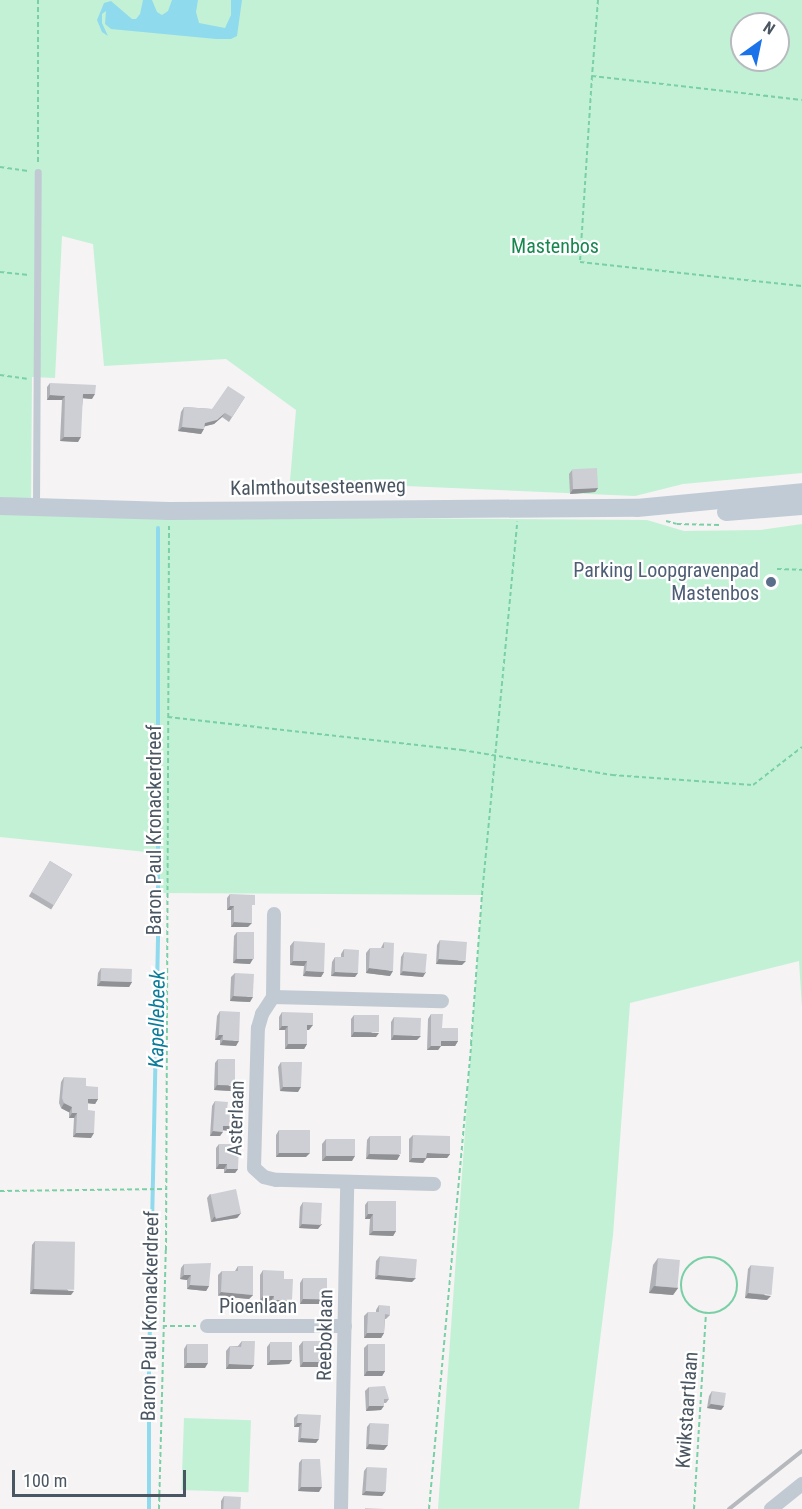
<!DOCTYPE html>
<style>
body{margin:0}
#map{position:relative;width:802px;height:1509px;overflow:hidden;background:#f5f3f3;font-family:"Roboto Condensed",sans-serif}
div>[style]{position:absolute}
.green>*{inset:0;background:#c3f1d5;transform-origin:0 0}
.water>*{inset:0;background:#90daee}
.stream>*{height:4px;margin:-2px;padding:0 2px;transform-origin:2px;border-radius:2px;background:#90daee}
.path>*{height:2px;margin-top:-1px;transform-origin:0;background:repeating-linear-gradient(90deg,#7ad0a6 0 4.5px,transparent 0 7.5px)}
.path>.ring{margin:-1px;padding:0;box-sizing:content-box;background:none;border:2px solid #7ad0a6;border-radius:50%}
.service>*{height:7px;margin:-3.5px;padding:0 3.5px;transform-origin:3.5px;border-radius:3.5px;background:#c1cad2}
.minor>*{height:14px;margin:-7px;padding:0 7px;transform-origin:7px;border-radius:7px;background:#c1cad2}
.secondary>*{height:18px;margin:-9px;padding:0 9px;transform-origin:9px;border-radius:9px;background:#c1cbd6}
.rail>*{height:4px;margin:-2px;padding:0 2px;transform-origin:2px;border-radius:2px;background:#b5b8bd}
.wall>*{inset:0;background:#b0b2b7;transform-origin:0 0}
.shaded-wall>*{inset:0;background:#909195;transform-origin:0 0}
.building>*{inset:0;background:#cdcfd5;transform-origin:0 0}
.dots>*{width:16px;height:16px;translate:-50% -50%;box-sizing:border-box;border:3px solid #fff;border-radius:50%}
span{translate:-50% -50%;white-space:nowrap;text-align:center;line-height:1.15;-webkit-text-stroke:4.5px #fff;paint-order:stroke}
.park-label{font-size:20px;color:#17864f}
.street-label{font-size:20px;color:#4a5661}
.service-label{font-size:20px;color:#4e5e75}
.right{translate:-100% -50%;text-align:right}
.water-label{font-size:21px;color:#0c7c9b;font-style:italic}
.north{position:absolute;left:730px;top:12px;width:60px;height:60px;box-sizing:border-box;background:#fff;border:2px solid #b7bbc0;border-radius:50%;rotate:33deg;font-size:16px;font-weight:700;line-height:24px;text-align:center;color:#4a5661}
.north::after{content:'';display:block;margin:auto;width:21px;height:27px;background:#1a73e8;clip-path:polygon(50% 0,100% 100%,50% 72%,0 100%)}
.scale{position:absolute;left:12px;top:1470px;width:174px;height:27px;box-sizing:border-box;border:3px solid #4a5661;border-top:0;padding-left:8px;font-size:18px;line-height:21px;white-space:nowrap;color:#4a5661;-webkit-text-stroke:4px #fff;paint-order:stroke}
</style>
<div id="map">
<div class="green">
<i style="clip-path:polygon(evenodd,0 0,802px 0,802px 473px,683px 484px,635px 496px,290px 481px,296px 410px,226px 359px,104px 366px,93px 244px,62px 236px,55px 378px,32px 377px,31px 500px,0 497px,0 0,742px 24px,778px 24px,778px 60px,742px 60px,742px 24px)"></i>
<i style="clip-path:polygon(0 511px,184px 517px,647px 520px,684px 531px,761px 530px,802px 524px,802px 1007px,799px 961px,630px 1003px,613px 1235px,579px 1509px,438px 1509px,482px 895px,160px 893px,156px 853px,0 837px)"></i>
<i style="left:184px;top:1418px;width:67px;height:72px;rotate:2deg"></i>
</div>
<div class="water">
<i style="clip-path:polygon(143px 0,152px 0,157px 12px,162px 15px,168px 11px,172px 0,198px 0,196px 12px,199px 23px,225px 28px,231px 15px,231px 0,242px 0,237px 36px,231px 39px,216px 39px,111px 29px,105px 24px,106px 11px,102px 14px,102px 23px,108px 36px,102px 32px,97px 20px,104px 3px,111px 1px,132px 19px,136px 19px,140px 14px)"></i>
</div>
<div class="stream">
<i style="left:149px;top:1509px;width:140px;rotate:-90deg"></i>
<i style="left:149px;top:1369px;width:428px;rotate:-88.8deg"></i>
<i style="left:158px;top:941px;width:413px;rotate:-90deg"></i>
</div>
<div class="path">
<i style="left:38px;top:0;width:162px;rotate:90deg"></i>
<i style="left:598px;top:0;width:76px;rotate:94.5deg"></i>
<i style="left:592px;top:76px;width:211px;rotate:6.5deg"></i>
<i style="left:592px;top:76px;width:186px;rotate:93.7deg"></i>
<i style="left:580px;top:262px;width:223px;rotate:6.2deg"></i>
<i style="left:0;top:167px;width:30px;rotate:8deg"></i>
<i style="left:0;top:272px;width:29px;rotate:6deg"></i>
<i style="left:0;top:375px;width:27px;rotate:8deg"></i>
<i style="left:666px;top:521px;width:11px;rotate:15deg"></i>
<i style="left:677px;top:524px;width:43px;rotate:1.3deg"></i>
<i style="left:777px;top:569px;width:25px;rotate:2deg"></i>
<i style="left:168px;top:717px;width:296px;rotate:6.4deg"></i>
<i style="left:462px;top:750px;width:152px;rotate:9.5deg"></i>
<i style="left:612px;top:775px;width:141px;rotate:4.1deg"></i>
<i style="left:753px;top:785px;width:62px;rotate:-37.8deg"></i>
<i style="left:0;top:1191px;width:166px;rotate:-0.7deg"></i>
<i class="ring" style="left:681px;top:1257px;width:54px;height:54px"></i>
<i style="left:163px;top:1326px;width:33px"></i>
<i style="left:159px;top:1509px;width:259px;rotate:-88.5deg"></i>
<i style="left:166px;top:1250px;width:725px;rotate:-89.76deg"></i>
<i style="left:429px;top:1509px;width:467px;rotate:-84.8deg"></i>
<i style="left:471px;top:1044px;width:149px;rotate:-85.8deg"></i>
<i style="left:482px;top:895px;width:375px;rotate:-84.6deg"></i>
<i style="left:694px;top:1509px;width:196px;rotate:-86.5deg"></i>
</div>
<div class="service">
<i style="left:36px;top:505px;width:333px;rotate:-89.7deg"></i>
</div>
<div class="minor">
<i style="left:273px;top:997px;width:83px;rotate:-89.3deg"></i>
<i style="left:434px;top:1184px;width:158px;rotate:-178.5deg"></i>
<i style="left:276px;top:1180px;width:12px;rotate:-166deg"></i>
<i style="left:264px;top:1177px;width:13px;rotate:-138deg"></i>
<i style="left:254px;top:1168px;width:140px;rotate:-88.4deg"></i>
<i style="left:258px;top:1028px;width:15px;rotate:-74deg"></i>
<i style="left:262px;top:1014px;width:20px;rotate:-57deg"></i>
<i style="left:273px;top:997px;width:169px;rotate:1.4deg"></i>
<i style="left:207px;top:1326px;width:138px"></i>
<i style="left:341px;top:1509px;width:327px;rotate:-88.9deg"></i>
<i style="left:771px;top:1509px;width:40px;rotate:-39deg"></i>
</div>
<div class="secondary">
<i style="left:0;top:506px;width:169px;rotate:1.7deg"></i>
<i style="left:169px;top:511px;width:468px;rotate:-0.4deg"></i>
<i style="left:637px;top:508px;width:166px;rotate:-5.5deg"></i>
<i style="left:726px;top:512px;width:76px;rotate:-4.5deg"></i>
</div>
<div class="rail">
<i style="left:729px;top:1509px;width:93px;rotate:-38.5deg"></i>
</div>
<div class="wall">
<i style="clip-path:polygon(50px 383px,92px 399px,83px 398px,78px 442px,60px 441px,62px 400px,47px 400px,47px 387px)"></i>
<i style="clip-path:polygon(245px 397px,229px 422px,222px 417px,214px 424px,205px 426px,201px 434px,178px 431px,181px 412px,184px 407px,212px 409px)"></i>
<i style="clip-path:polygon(572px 470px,598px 488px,595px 492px,570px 494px,569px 474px)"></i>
<i style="left:50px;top:861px;width:26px;height:41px;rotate:31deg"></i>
<i style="clip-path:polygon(230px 894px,252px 909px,248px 927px,231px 927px,231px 910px,227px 910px,227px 898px)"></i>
<i style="clip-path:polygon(237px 932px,250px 964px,233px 963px,234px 936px)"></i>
<i style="clip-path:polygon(440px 940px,462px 965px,436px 964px,437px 945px)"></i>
<i style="clip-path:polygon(294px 941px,324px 972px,321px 977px,303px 976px,304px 966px,290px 965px,290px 946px)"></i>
<i style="clip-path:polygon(384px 942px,390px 976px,366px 973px,366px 953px,370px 948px,381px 948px)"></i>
<i style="clip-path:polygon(344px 949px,355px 977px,331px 976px,332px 962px,335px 957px,341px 957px,341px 954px)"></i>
<i style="clip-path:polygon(404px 952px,423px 977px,400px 975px,401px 957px)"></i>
<i style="clip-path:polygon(101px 968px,132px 982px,129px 987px,97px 986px,98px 973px)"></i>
<i style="clip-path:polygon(235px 973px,250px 1002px,230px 1001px,231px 977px)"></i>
<i style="clip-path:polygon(220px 1011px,236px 1046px,220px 1045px,220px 1040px,215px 1040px,217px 1016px)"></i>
<i style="clip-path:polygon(282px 1012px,309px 1030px,307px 1030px,307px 1044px,304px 1049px,285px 1049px,285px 1030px,279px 1030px,279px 1017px)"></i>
<i style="clip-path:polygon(431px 1014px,442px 1028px,458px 1041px,455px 1046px,441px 1046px,438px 1050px,427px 1050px,428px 1019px)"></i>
<i style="clip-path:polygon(354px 1015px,376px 1037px,351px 1037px,351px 1019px)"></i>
<i style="clip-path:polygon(394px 1017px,417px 1040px,391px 1040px,391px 1022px)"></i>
<i style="clip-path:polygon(218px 1059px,231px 1091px,214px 1090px,215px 1063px)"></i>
<i style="clip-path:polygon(281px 1062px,298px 1092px,280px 1091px,278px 1067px)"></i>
<i style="clip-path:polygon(64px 1077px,86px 1086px,98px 1099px,95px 1104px,88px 1103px,88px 1110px,91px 1138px,73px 1137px,74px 1118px,69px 1118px,69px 1112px,61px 1108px,59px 1103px,61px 1082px)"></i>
<i style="clip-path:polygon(215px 1101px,227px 1109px,231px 1131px,223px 1130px,220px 1136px,210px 1136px,212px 1106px)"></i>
<i style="clip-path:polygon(279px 1130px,306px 1157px,276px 1157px,276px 1135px)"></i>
<i style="clip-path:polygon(413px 1135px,450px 1154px,447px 1158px,427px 1158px,423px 1163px,409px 1162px,409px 1139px)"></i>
<i style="clip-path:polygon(370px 1136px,400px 1155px,397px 1160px,366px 1159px,367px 1140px)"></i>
<i style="clip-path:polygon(326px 1139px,352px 1161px,322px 1161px,322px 1144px)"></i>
<i style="clip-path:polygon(219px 1144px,238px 1169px,235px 1173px,224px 1173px,224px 1169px,216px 1169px,216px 1148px)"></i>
<i style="clip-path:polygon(210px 1194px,241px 1213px,237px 1218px,211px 1222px,207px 1198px)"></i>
<i style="clip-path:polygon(368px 1201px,396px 1231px,393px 1236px,369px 1235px,370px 1219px,365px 1219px,365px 1205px)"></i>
<i style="clip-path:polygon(303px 1202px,318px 1229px,299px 1228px,300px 1207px)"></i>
<i style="clip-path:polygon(35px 1241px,71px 1295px,30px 1294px,32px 1245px)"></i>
<i style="clip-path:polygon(380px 1256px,412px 1282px,375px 1279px,376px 1261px)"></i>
<i style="clip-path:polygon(658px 1258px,678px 1288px,673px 1295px,649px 1293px,653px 1265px)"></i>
<i style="clip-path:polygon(184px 1264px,209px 1286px,206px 1291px,187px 1289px,187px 1280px,180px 1279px,181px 1268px)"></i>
<i style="clip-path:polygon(751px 1265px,767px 1300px,745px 1298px,748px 1269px)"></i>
<i style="clip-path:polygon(238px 1266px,253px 1295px,249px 1299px,218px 1296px,218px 1275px,222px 1271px,235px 1271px)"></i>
<i style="clip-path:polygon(263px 1270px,284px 1279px,292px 1300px,289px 1305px,271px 1304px,271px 1301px,260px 1301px,260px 1275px)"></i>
<i style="clip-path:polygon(303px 1278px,327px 1300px,324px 1304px,300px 1304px,300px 1283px)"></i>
<i style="clip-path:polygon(379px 1305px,390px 1315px,386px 1319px,385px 1319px,384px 1333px,381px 1338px,364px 1338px,364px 1316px,368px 1312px,376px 1312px,376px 1310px)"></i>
<i style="clip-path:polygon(242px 1341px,254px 1365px,251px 1369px,226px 1369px,226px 1351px,230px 1346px,238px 1346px)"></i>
<i style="clip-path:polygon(303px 1341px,326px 1362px,323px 1367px,300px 1367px,299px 1346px)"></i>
<i style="clip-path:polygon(270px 1343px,292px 1360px,289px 1364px,267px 1365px,267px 1347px)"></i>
<i style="clip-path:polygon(187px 1344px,205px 1368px,184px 1368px,184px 1349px)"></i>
<i style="clip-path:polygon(368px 1344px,385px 1371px,382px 1376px,364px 1376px,364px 1348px)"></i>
<i style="clip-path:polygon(369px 1387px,389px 1399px,386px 1403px,384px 1403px,381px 1410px,366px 1411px,365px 1391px)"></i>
<i style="clip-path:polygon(712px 1391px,724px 1406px,721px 1410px,707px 1408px,709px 1396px)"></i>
<i style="clip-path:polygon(298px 1414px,316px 1443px,298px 1442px,299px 1427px,294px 1427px,294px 1418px)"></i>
<i style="clip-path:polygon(370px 1423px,384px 1450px,366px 1449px,367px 1427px)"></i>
<i style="clip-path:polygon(302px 1459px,319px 1492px,298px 1491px,299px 1463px)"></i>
<i style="clip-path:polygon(367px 1467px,385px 1492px,382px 1496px,362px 1495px,364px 1471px)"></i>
<i style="clip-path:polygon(224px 1496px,240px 1509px,221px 1509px,221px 1501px)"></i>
</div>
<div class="shaded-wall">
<i style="clip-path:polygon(83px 394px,95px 394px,92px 399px,80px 398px)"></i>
<i style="clip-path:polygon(50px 395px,65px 396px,62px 400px,47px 400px)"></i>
<i style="clip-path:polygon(225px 413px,222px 417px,214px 424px,202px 427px,205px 423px)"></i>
<i style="clip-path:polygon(182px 427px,204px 429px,201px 434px,178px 431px)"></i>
<i style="clip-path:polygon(64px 437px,81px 437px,78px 442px,60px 441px)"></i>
<i style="clip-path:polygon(598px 488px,595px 492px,570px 494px,573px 489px)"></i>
<i style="clip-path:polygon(230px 906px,234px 906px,231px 910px,227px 910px)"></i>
<i style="clip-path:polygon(234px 922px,252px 923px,248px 927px,231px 927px)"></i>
<i style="clip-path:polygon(236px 959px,253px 959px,250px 964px,233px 963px)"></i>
<i style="clip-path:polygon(439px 959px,466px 961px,462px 965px,436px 964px)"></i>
<i style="clip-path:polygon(293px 961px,307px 961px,304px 966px,290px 965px)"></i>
<i style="clip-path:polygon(369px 968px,393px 971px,390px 976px,366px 973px)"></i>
<i style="clip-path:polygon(306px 971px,324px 972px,321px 977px,303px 976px)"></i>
<i style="clip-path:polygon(403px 971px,426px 972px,423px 977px,400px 975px)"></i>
<i style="clip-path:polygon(335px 972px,358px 973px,355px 977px,331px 976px)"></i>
<i style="clip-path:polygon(101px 981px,132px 982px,129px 987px,97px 986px)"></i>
<i style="clip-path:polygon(233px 996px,253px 997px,250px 1002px,230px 1001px)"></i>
<i style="clip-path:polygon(307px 1025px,313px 1025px,309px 1030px,304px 1030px)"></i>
<i style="clip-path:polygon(282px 1026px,288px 1026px,285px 1030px,279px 1030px)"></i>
<i style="clip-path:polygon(354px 1032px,379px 1033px,376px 1037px,351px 1037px)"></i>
<i style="clip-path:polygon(219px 1035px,223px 1035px,220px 1040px,215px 1040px)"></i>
<i style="clip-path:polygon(394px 1035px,421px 1036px,417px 1040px,391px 1040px)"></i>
<i style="clip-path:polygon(223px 1040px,239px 1041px,236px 1046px,220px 1045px)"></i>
<i style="clip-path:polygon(441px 1041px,458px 1041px,455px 1046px,438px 1046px)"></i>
<i style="clip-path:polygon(288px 1044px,307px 1044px,304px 1049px,285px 1049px)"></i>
<i style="clip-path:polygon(431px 1046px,441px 1046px,438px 1050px,427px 1050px)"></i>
<i style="clip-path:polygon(217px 1085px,234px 1086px,231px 1091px,214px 1090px)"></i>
<i style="clip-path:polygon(283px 1087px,301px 1087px,298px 1092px,280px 1091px)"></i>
<i style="clip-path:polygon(88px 1099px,98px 1099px,95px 1104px,85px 1103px)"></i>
<i style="left:64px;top:1103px;width:9px;height:6px;rotate:27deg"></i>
<i style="clip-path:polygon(72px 1113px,77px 1113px,74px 1118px,69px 1118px)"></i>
<i style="clip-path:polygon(223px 1126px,234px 1126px,231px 1131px,220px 1130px)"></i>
<i style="clip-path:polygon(213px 1131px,223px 1132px,220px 1136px,210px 1136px)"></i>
<i style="clip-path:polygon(76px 1133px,94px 1133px,91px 1138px,73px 1137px)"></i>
<i style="clip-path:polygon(279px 1153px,310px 1153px,306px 1157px,276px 1157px)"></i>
<i style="clip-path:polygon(427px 1153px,450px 1154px,447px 1158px,423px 1158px)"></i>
<i style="clip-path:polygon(369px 1154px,400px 1155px,397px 1160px,366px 1159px)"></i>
<i style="clip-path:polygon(326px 1156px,355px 1156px,352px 1161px,322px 1161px)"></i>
<i style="clip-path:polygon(412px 1158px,426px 1158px,423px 1163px,409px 1162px)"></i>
<i style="clip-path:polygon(219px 1164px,227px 1164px,224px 1169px,216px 1169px)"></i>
<i style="clip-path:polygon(227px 1169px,238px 1169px,235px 1173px,224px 1173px)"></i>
<i style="clip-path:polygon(241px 1213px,237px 1218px,211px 1222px,214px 1217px)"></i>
<i style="clip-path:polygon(368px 1214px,373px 1214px,370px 1219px,365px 1219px)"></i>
<i style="clip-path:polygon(302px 1224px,322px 1224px,318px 1229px,299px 1228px)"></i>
<i style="clip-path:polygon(373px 1231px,396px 1231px,393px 1236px,369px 1235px)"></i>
<i style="clip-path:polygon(184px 1275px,191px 1275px,187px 1280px,180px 1279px)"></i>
<i style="clip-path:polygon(378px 1275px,416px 1278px,412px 1282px,375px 1279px)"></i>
<i style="clip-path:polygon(190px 1285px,209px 1286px,206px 1291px,187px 1289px)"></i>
<i style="clip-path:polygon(654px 1286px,678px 1288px,673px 1295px,649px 1293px)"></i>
<i style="clip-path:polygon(33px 1289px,74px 1291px,71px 1295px,30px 1294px)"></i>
<i style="clip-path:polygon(221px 1292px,253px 1295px,249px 1299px,218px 1296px)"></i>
<i style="clip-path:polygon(748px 1293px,771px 1296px,767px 1300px,745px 1298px)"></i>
<i style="clip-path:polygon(263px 1296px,274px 1296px,271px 1301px,260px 1301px)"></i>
<i style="clip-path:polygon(303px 1299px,327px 1300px,324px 1304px,300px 1304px)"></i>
<i style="clip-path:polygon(274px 1300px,292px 1300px,289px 1305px,271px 1304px)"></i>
<i style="clip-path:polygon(367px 1333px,384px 1333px,381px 1338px,364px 1338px)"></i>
<i style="clip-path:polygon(271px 1360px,292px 1360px,289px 1364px,267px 1365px)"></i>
<i style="clip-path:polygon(303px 1362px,326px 1362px,323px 1367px,300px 1367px)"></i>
<i style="clip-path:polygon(187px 1363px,208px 1363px,205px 1368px,184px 1368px)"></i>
<i style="clip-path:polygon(229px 1364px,254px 1365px,251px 1369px,226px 1369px)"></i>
<i style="clip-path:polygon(367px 1371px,385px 1371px,382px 1376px,364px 1376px)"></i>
<i style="clip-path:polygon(711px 1404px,724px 1406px,721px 1410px,707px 1408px)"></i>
<i style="clip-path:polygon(369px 1406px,384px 1406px,381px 1410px,366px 1411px)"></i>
<i style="clip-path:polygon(297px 1423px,302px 1423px,299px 1427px,294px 1427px)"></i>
<i style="clip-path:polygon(301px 1438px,319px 1439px,316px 1443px,298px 1442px)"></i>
<i style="clip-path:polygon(369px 1444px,388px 1445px,384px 1450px,366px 1449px)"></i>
<i style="clip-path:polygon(301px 1487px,322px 1487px,319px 1492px,298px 1491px)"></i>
<i style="clip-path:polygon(366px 1491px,385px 1492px,382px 1496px,362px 1495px)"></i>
</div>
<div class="building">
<i style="clip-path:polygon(50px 383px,96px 385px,95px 394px,83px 394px,81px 437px,64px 437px,65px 396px,50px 395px)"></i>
<i style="clip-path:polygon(228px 386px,245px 397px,232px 417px,225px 413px,217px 420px,205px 423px,204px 429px,182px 427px,184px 407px,212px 409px)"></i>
<i style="left:597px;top:468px;width:20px;height:25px;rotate:87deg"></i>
<i style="left:50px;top:861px;width:26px;height:36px;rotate:31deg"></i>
<i style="clip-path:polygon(230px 894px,255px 895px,255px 905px,252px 905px,252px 923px,234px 922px,234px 906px,230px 906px)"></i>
<i style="left:237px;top:932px;width:17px;height:27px"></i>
<i style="left:440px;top:940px;width:27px;height:19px;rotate:4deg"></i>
<i style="clip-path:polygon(294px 941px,325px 943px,324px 972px,306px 971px,307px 961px,293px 961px)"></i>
<i style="clip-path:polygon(384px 942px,394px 943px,393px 971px,369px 968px,370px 948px,384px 948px)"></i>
<i style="clip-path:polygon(344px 949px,359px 950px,358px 973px,335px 972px,335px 957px,344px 957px)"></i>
<i style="left:404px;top:952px;width:23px;height:19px;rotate:5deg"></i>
<i style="left:101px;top:968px;width:31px;height:13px;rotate:2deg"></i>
<i style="left:235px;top:973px;width:19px;height:23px;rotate:3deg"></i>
<i style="clip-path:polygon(220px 1011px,240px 1012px,239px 1041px,223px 1040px,223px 1035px,219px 1035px)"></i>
<i style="clip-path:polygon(282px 1012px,313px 1013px,313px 1025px,307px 1025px,307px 1044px,288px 1044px,288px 1026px,282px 1026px)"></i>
<i style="clip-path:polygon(431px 1014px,443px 1014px,442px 1028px,458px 1028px,458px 1041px,441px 1041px,441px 1046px,431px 1046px)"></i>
<i style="left:354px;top:1015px;width:25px;height:17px"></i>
<i style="left:394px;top:1017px;width:27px;height:18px;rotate:2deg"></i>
<i style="left:218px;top:1059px;width:17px;height:26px"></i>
<i style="clip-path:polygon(281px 1062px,302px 1062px,301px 1087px,283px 1087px)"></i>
<i style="clip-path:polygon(64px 1077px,86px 1078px,86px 1086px,98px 1087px,98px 1099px,88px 1099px,88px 1110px,95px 1111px,94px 1133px,76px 1133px,77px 1113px,72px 1113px,72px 1107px,64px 1103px,62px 1098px)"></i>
<i style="clip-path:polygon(215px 1101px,228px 1102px,227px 1109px,235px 1109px,234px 1126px,223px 1126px,223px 1132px,213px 1131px)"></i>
<i style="left:279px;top:1130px;width:31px;height:23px"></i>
<i style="clip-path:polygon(413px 1135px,450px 1136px,450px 1154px,427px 1153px,426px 1158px,412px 1158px)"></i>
<i style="left:370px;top:1136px;width:31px;height:18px"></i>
<i style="left:326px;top:1139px;width:29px;height:17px"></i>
<i style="clip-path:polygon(219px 1144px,239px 1144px,238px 1169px,227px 1169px,227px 1164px,219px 1164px)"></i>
<i style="left:236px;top:1189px;width:25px;height:26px;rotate:78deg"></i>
<i style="clip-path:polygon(368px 1201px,396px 1201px,396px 1231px,373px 1231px,373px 1214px,368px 1214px)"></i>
<i style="left:303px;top:1202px;width:19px;height:22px;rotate:3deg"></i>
<i style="left:35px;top:1241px;width:40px;height:48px;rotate:1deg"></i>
<i style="left:380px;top:1256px;width:37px;height:19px;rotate:5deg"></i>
<i style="left:658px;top:1258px;width:22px;height:28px;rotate:5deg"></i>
<i style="clip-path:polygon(211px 1263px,209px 1286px,190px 1285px,191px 1275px,184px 1275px,184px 1264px)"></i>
<i style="left:751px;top:1265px;width:23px;height:28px;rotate:5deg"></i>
<i style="clip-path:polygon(238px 1266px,253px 1266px,253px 1295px,221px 1292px,222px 1271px,238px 1271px)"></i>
<i style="clip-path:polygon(263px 1270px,284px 1271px,284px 1279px,293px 1279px,292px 1300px,274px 1300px,274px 1296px,263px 1296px)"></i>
<i style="left:303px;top:1278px;width:24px;height:21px"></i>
<i style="clip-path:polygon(379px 1305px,390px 1306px,390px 1315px,385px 1314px,384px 1333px,367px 1333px,368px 1312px,379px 1312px)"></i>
<i style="clip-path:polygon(242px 1341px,255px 1341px,254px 1365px,229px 1364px,230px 1346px,241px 1347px)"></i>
<i style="left:303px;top:1341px;width:23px;height:21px"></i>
<i style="left:292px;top:1342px;width:18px;height:22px;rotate:90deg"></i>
<i style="left:187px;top:1344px;width:21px;height:19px"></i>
<i style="left:368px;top:1344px;width:17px;height:27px"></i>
<i style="clip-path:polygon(385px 1386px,389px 1399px,384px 1399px,384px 1406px,369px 1406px,369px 1387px)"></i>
<i style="left:712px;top:1391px;width:14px;height:13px;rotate:8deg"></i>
<i style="clip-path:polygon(298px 1414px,321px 1415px,319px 1439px,301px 1438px,302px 1423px,297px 1423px)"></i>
<i style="left:370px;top:1423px;width:19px;height:21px;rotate:3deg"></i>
<i style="clip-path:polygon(302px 1459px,320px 1459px,322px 1487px,301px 1487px)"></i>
<i style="left:367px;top:1467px;width:20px;height:24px;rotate:3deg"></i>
<i style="left:224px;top:1496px;width:17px;height:13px;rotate:3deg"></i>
<i style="clip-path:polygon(365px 1508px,385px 1509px,365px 1509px)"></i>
</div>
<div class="dots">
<i style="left:771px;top:582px;background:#5c6f8a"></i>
</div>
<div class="park-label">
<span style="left:555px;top:246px">Mastenbos</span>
</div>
<div class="street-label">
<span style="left:318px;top:487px;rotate:-1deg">Kalmthoutsesteenweg</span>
<span style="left:154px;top:830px;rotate:-90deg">Baron Paul Kronackerdreef</span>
<span style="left:236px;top:1118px;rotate:-88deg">Asterlaan</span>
<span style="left:258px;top:1306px">Pioenlaan</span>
<span style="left:150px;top:1316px;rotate:-89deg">Baron Paul Kronackerdreef</span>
<span style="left:325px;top:1335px;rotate:-89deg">Reeboklaan</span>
<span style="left:687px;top:1410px;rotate:-86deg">Kwikstaartlaan</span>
</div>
<div class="service-label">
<span class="right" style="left:759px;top:582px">Parking Loopgravenpad<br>Mastenbos</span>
</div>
<div class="water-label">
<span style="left:157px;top:1019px;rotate:-89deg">Kapellebeek</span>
</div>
<div class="north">N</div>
<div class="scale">100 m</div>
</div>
